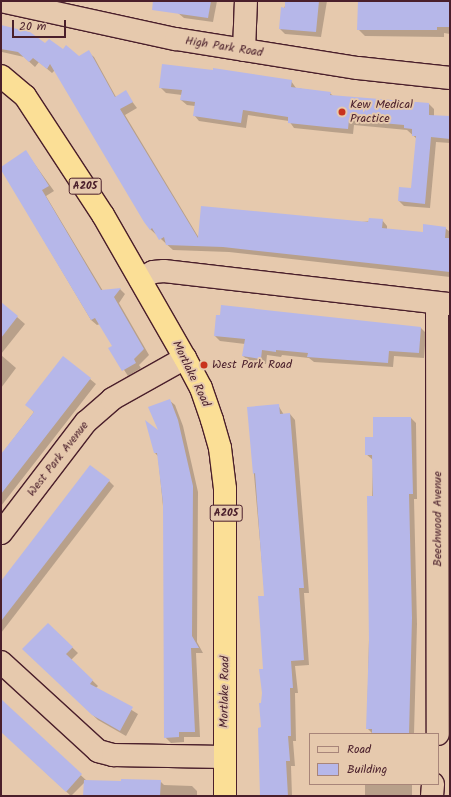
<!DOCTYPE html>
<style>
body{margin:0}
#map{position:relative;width:451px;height:797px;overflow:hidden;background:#e6c9ad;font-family:Kalam,sans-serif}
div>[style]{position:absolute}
.shadow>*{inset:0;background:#0003;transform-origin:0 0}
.building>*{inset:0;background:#b6b7e9}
.roads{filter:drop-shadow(1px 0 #4a1f2b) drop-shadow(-1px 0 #4a1f2b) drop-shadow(0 1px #4a1f2b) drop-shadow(0 -1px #4a1f2b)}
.minor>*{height:22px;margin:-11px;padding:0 11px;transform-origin:11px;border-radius:11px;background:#e6c9ad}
.highway>*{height:22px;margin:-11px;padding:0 11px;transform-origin:11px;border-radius:11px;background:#fbdf96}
.dots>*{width:11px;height:11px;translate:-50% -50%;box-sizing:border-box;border:2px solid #e6c9ad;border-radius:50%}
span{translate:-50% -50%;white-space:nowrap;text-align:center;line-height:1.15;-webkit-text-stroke:4px #e6c9ad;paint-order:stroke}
.shield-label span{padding:1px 3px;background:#e6c9ad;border:1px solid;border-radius:3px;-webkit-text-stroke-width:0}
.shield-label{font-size:11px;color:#4a1f2b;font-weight:700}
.street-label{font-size:12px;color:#4a1f2b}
.poi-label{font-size:12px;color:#4a1f2b}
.left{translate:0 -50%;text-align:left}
.frame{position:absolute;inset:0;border:2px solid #4a1f2b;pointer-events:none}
.legend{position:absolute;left:309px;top:733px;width:130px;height:52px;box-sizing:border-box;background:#e6c9ad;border:1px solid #a88579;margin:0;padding:5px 7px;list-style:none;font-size:12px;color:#4a1f2b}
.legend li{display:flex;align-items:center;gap:8px;height:20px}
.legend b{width:20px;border:1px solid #a88579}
.scale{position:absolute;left:12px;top:20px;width:54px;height:18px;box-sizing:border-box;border:2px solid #4a1f2b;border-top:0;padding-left:5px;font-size:12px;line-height:14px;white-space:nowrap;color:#4a1f2b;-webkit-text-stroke:3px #e6c9ad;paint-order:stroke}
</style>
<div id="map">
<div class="shadow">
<i style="clip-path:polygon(181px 1px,217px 1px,213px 22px,184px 18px,178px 13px)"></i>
<i style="clip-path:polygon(286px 1px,327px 1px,321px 37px,285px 34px,280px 29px)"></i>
<i style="clip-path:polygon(359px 1px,450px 1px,450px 34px,444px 33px,444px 37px,365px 36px,358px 29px)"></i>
<i style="clip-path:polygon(1px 30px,79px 57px,88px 52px,94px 57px,116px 97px,125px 92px,137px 108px,125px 115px,199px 238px,382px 220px,387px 226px,387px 230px,424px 233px,445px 228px,450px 232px,450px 277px,229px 252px,173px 250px,150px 229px,55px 70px,52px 73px,39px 62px,35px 67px,24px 57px,2px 52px)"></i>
<i style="clip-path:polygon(291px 81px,296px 88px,330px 93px,334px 97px,429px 104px,434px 109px,434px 116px,450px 117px,450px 143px,436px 142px,430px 208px,404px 206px,399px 201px,412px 189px,417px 139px,407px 130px,354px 125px,353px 134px,332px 132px,294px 128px,289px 121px,248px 115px,246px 128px,199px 121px,194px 115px,195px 106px,187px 105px,181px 100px,182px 95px,166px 93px,160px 87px)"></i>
<i style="clip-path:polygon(26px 152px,54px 191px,46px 196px,103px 291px,120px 289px,125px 294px,119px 303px,149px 355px,139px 365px,141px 368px,128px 376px,110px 348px,113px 346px,100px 324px,97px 325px,91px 320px,1px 168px)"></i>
<i style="clip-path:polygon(2px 304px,25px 324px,1px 354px,1px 305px)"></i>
<i style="clip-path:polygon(421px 328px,426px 333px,424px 358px,394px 356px,393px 367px,314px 362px,309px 358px,282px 355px,281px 357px,267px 355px,266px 364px,249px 361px,243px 356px,245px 344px,220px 341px,215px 336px)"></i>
<i style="clip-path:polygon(1px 355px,16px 368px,1px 388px)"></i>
<i style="clip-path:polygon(90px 379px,96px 384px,1px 506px,1px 455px,34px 412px,27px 405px)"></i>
<i style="clip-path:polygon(169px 400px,175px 405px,183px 426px,198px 492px,197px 642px,203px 653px,196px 653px,200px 737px,184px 737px,184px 742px,171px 743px,165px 737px,165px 526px,158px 456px,155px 453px)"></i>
<i style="clip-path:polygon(278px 405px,284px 415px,290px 414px,295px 420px,309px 593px,304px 593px,309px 665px,295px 666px,298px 693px,295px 693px,296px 741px,293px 741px,295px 766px,291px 766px,292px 796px,260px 796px,265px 597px,248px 408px)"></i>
<i style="clip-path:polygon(411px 418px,416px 423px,417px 499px,414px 499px,417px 624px,414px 734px,373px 734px,367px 728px,373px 460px,366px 454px,374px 438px)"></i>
<i style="clip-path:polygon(109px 481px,114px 486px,1px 633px,1px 583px)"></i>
<i style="clip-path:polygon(48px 624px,78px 653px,71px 660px,98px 686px,96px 688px,138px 714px,126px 736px,98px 720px,24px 649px)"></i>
<i style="clip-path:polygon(1px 701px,87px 781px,160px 781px,164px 785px,192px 786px,197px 791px,197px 796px,84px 796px,85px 782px,71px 796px,1px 731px)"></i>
<i style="left:365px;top:784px;width:47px;height:12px"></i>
</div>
<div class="building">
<i style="clip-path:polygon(153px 1px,211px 1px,208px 18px,152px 10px)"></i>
<i style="clip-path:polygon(285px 1px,319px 1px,316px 32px,279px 29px,281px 7px,285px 8px)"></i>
<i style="clip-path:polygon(358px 1px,450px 1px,450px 27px,437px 27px,437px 30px,357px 30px)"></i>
<i style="clip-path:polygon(1px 25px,30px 32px,45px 43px,49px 39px,63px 49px,66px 45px,79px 56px,89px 50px,115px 97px,126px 90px,133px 102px,120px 109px,198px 238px,201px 206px,368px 222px,369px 218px,383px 219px,382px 228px,423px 232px,423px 224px,446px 227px,445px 238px,450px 238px,450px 272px,223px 247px,166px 245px,164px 237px,159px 240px,152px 228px,150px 230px,144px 222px,50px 64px,47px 69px,33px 58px,29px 62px,18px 52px,1px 49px)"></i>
<i style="clip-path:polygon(162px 64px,213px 70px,213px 68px,292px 80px,291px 87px,331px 92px,330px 95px,429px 103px,429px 115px,450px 116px,450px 139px,431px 137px,425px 204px,398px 201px,399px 187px,411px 188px,416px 136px,412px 136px,412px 129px,404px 128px,404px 125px,349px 120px,348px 129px,326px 127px,288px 123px,288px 117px,243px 110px,241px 123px,193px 116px,195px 102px,180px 100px,182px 90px,159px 88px)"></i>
<i style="clip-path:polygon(26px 150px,49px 186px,42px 190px,101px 290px,121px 288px,114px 297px,144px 349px,134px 359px,136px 363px,122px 371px,108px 348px,112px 346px,95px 318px,91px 320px,1px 170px,1px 167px)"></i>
<i style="clip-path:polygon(1px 302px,18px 316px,1px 338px)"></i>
<i style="clip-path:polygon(221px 305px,421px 327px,419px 353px,389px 351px,388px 363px,307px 357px,308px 353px,276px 350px,276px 352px,262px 350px,261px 359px,242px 356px,245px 339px,214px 336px,216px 315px,220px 315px)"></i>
<i style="clip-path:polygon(63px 356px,91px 378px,1px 494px,1px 454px,34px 412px,25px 405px)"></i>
<i style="clip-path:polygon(170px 399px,178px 420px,193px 486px,192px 636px,199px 648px,191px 648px,195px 732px,179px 732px,179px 737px,164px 738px,163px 503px,157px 453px,154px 453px,145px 420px,158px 430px,148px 407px)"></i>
<i style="clip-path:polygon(279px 404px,280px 414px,290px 413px,304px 588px,299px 588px,304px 660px,291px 661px,293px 688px,290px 688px,291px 736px,288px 736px,290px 761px,286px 761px,288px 796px,260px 796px,258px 728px,261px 727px,259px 703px,261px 703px,262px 693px,259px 669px,263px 669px,258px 596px,264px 596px,255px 473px,253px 474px,247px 407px)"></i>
<i style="clip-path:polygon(373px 417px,411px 417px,413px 494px,409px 494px,412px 618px,409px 734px,372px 734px,372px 729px,366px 729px,369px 642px,367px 496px,373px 496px,372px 455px,365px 455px,365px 437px,373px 437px)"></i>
<i style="clip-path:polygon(90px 465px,110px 480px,1px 621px,1px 581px)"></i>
<i style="clip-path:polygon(48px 623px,73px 647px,66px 654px,93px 680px,90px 684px,133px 707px,120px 731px,92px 715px,22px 649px)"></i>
<i style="clip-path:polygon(1px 699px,82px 774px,66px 792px,1px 732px)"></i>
<i style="clip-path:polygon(121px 779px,161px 780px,160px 796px,83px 796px,84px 780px,121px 781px)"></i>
</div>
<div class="roads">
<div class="minor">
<i style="left:1px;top:1px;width:179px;rotate:12.3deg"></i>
<i style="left:176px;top:39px;width:184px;rotate:9.1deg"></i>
<i style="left:358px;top:68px;width:93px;rotate:6.2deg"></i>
<i style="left:244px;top:50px;width:49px;rotate:-87.7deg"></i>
<i style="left:140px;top:279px;width:15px;rotate:-28deg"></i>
<i style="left:153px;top:272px;width:11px;rotate:-5deg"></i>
<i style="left:164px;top:271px;width:288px;rotate:6.6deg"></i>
<i style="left:437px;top:303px;width:431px;rotate:89.9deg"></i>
<i style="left:1px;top:533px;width:140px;rotate:-52.6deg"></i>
<i style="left:86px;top:422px;width:35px;rotate:-41deg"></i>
<i style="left:112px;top:399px;width:84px;rotate:-29.3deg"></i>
<i style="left:1px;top:662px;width:132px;rotate:42.5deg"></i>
<i style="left:98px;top:751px;width:16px;rotate:15deg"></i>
<i style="left:113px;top:755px;width:111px;rotate:1deg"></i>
<i style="left:432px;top:796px;width:12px;rotate:-85deg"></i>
</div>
<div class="highway">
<i style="left:1px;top:76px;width:31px;rotate:40deg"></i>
<i style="left:25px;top:96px;width:142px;rotate:56.8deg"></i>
<i style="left:103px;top:215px;width:165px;rotate:60.2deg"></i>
<i style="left:185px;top:358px;width:34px;rotate:62deg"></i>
<i style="left:201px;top:388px;width:34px;rotate:71deg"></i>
<i style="left:212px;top:420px;width:29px;rotate:74deg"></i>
<i style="left:220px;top:448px;width:41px;rotate:83deg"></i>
<i style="left:225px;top:489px;width:307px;rotate:90deg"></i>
</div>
</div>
<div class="dots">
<i style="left:342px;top:112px;background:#c8321e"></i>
<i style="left:204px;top:365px;background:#c8321e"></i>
</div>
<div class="shield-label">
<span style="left:85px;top:186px">A205</span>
<span style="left:226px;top:513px">A205</span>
</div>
<div class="street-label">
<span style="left:224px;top:47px;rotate:9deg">High Park Road</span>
<span style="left:191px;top:374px;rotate:64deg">Mortlake Road</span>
<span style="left:58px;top:459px;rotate:-52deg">West Park Avenue</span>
<span style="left:438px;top:519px;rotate:-90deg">Beechwood Avenue</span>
<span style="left:225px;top:692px;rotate:-89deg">Mortlake Road</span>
</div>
<div class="poi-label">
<span class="left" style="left:350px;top:112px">Kew Medical<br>Practice</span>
<span class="left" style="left:212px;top:365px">West Park Road</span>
</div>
<div class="frame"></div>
<ul class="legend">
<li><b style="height:5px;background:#e6c9ad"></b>Road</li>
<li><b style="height:11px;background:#b6b7e9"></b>Building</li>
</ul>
<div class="scale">20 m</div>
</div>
